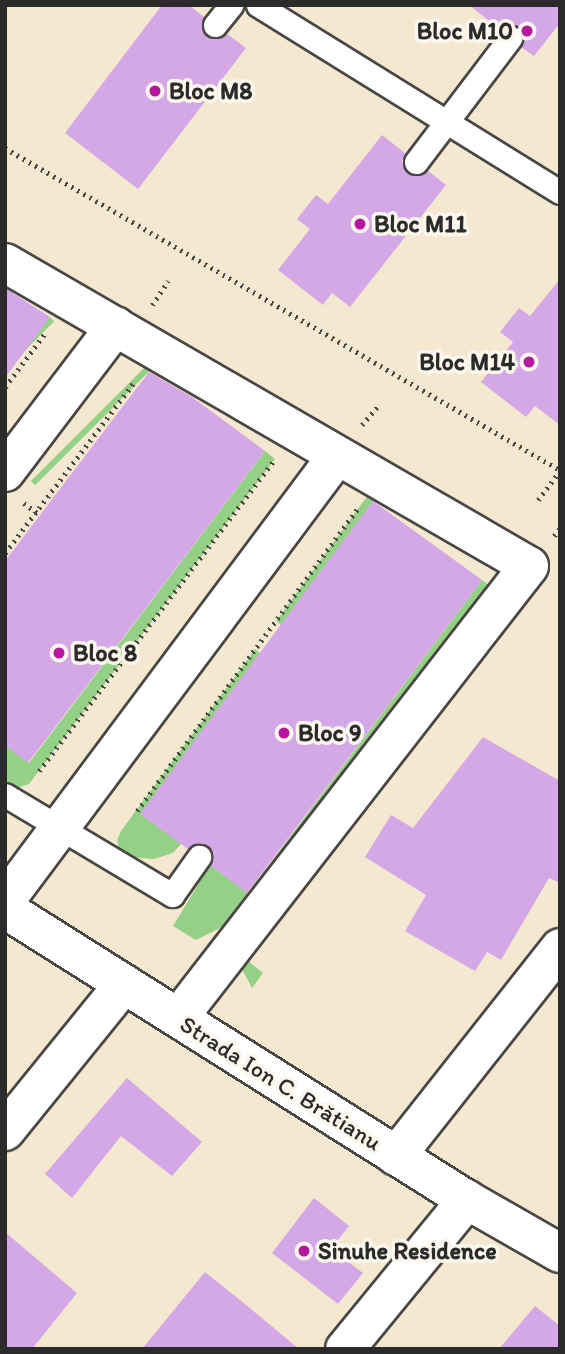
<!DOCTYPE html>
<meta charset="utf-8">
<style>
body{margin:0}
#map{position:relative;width:565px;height:1354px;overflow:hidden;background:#f5e8d1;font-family:Itim,sans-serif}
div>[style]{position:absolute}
.green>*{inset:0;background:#94d186;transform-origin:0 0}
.building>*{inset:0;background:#d4a8e6}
.path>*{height:4.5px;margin-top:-2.25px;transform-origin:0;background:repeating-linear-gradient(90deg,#494744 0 2px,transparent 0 7px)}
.roads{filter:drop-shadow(2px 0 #494744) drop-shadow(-2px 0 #494744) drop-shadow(0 2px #494744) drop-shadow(0 -2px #494744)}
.lane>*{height:23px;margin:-11.5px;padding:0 11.5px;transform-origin:11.5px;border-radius:11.5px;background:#fff}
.street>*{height:38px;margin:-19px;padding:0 19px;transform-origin:19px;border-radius:19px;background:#fff}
.secondary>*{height:38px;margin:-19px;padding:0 19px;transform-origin:19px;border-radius:19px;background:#fff}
.dots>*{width:19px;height:19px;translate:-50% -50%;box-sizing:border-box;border:4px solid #fbf7ec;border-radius:50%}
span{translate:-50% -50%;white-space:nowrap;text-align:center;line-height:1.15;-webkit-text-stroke:7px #fbf7ec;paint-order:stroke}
.poi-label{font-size:24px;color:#2b2b2b;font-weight:700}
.right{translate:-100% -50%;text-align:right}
.left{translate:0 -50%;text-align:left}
.street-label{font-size:24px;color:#2b2b2b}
.frame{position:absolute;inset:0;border:7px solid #2b2b2b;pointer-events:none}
</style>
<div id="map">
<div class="green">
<i style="left:50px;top:317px;width:6px;height:76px;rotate:45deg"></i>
<i style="left:149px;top:363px;width:6px;height:167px;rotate:45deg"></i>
<i style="clip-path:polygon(265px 451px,275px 459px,29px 784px,17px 788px,5px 786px,5px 745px,29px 763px)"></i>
<i style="clip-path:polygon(368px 495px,375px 500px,281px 625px,276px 621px)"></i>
<i style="clip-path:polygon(482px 580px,490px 586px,236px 920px,196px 940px,173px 926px,210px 865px,248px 893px)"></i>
<i style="clip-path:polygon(255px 649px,260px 653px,181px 844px,173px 853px,154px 859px,130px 857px,120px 852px,117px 841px,121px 831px)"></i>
<i style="clip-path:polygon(247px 960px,263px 973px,252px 988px,242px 969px,243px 962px)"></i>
</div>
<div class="building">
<i style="clip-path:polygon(162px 5px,189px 5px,204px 17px,202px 29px,207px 36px,219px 38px,226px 33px,246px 48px,138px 189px,65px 133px)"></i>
<i style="clip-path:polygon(469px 5px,560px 5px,560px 23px,534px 56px,521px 47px,524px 39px,519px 27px,511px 24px,499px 29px)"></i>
<i style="clip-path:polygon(382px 135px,405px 153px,402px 161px,407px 173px,415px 176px,427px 170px,446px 185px,350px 307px,332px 293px,323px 305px,278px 270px,310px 229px,297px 219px,316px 195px,328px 204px)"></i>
<i style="clip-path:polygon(560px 279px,560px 425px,535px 406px,526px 417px,481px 382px,513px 342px,500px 332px,519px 308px,530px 316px)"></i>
<i style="clip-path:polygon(5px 288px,50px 317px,5px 378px)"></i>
<i style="clip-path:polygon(149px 372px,192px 397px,265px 451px,28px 763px,5px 745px,5px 561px)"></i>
<i style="clip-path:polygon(373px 501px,482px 580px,247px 893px,210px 865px,213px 858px,208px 846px,200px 843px,188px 849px,140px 814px)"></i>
<i style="clip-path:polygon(483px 737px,560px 781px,560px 883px,549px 878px,501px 960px,487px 952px,475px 971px,405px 931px,426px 895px,365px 857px,391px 815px,413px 828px)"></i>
<i style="clip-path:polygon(127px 1078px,202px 1142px,172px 1176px,121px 1136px,72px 1198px,45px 1174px)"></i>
<i style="clip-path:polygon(314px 1198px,349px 1226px,331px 1249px,363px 1273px,338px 1304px,272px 1253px)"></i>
<i style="clip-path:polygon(5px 1232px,77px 1293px,32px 1349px,5px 1349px)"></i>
<i style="clip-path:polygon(205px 1272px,245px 1304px,299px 1349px,142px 1349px)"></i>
<i style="clip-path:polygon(535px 1306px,560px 1326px,560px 1349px,499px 1349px)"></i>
</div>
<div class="path">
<i style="left:5px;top:148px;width:642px;rotate:30.12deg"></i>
<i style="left:152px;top:305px;width:29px;rotate:-56deg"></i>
<i style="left:5px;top:387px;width:69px;rotate:-53.3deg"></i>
<i style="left:362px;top:425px;width:25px;rotate:-50deg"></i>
<i style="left:538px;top:500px;width:36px;rotate:-53deg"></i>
<i style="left:24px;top:503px;width:20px;rotate:37deg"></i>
<i style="left:554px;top:536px;width:10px;rotate:-53deg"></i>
<i style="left:5px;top:553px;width:216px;rotate:-52.9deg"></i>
<i style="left:39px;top:771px;width:388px;rotate:-52.9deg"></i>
<i style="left:137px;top:811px;width:374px;rotate:-53.9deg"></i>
</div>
<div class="roads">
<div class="lane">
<i style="left:258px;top:5px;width:355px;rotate:31.8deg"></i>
<i style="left:215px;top:25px;width:26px;rotate:-51deg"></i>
<i style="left:416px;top:162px;width:156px;rotate:-52.8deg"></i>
<i style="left:5px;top:795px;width:195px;rotate:30.9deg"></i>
<i style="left:172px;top:895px;width:47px;rotate:-54.6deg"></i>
</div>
<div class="street">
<i style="left:5px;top:263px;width:605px;rotate:30.04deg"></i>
<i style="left:529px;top:566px;width:572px;rotate:127.83deg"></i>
<i style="left:5px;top:472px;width:183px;rotate:-52.8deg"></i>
<i style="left:5px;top:901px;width:555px;rotate:-53.27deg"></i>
<i style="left:5px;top:1131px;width:189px;rotate:-51deg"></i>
<i style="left:396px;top:1156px;width:265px;rotate:-51.7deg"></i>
<i style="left:345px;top:1349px;width:193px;rotate:-50.7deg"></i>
</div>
<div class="secondary">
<i style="left:5px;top:909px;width:546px;rotate:32.21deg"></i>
<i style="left:467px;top:1200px;width:107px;rotate:29.7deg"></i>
</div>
</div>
<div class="dots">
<i style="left:527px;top:31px;background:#b5179e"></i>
<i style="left:155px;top:91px;background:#b5179e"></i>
<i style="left:360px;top:224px;background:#b5179e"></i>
<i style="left:529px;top:362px;background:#b5179e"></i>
<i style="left:59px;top:653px;background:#b5179e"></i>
<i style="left:284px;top:733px;background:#b5179e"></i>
<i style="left:304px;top:1251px;background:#b5179e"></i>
</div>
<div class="poi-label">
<span class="right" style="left:513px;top:31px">Bloc M10</span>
<span class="left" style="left:169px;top:91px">Bloc M8</span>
<span class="left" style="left:374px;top:224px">Bloc M11</span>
<span class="right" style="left:515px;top:362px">Bloc M14</span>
<span class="left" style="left:73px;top:653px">Bloc 8</span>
<span class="left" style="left:298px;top:733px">Bloc 9</span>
<span class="left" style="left:318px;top:1251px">Sinuhe Residence</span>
</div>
<div class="street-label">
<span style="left:281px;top:1083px;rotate:32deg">Strada Ion C. Brătianu</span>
</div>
<div class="frame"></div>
</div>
